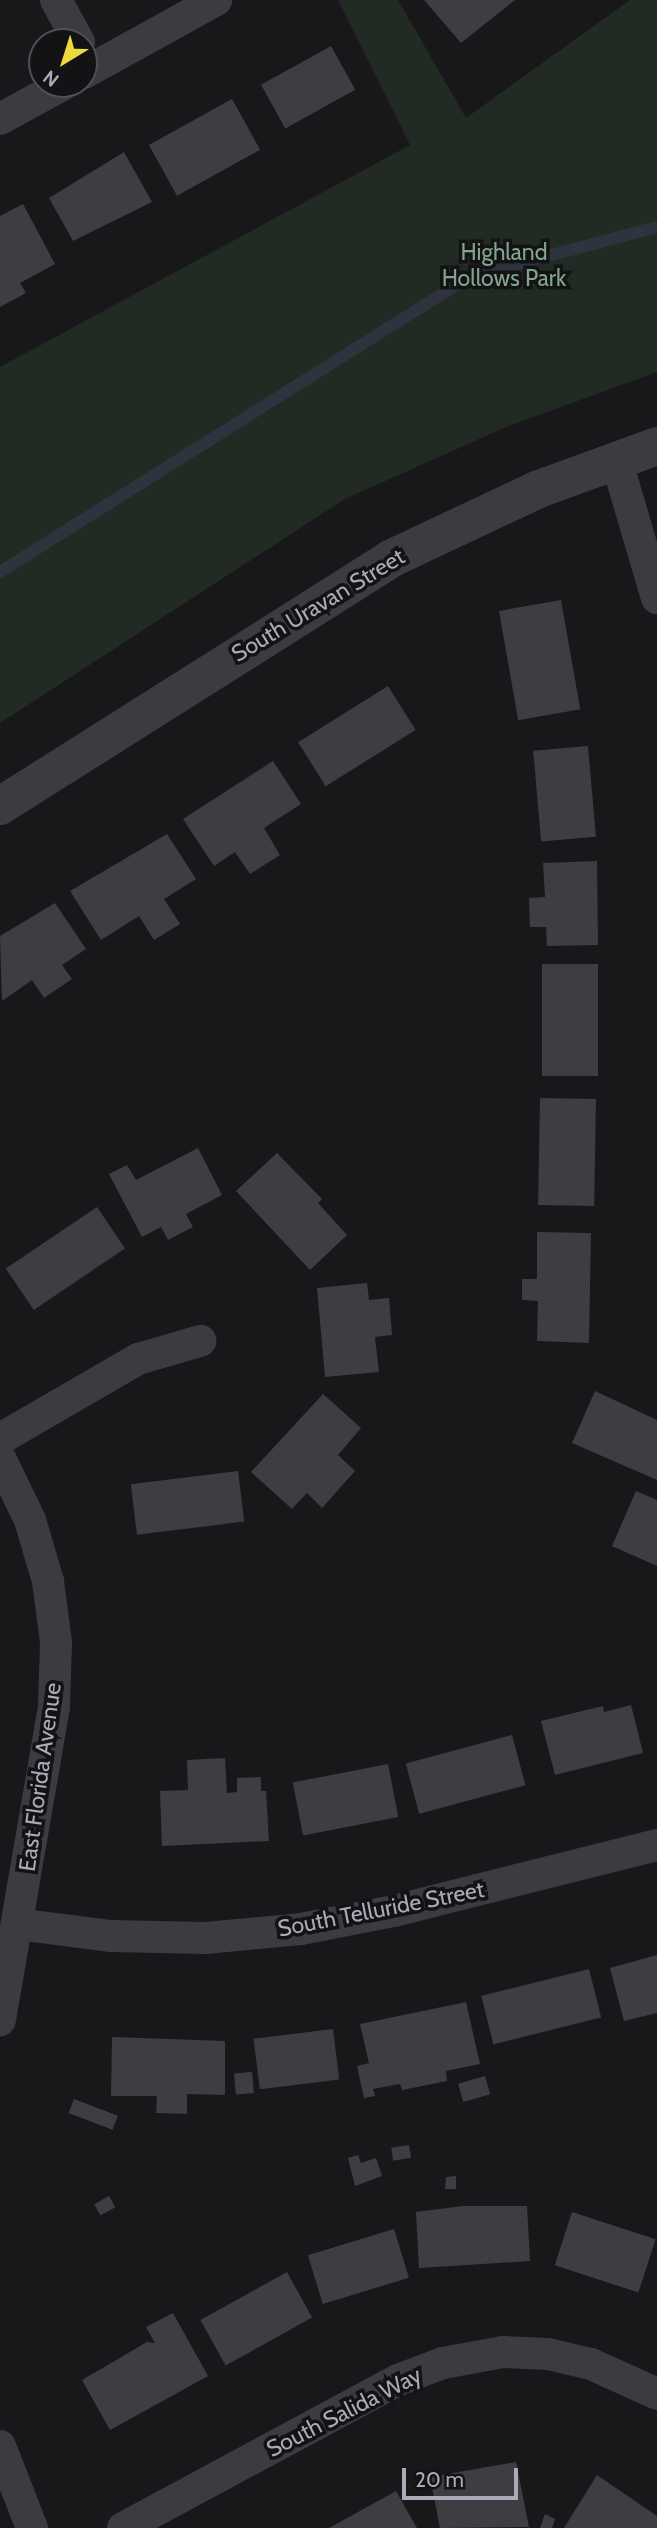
<!DOCTYPE html>
<style>
body{margin:0}
#map{position:relative;width:657px;height:2528px;overflow:hidden;background:#18181a;font-family:Cabin,sans-serif}
div>[style]{position:absolute}
.green>*{inset:0;background:#222a24}
.stream>*{height:12px;margin:-6px;padding:0 6px;transform-origin:6px;border-radius:6px;background:#2e333e}
.building>*{inset:0;background:#3e3d41;transform-origin:0 0}
.minor>*{height:32px;margin:-16px;padding:0 16px;transform-origin:16px;border-radius:16px;background:#3b3b41}
.tertiary>*{height:38px;margin:-19px;padding:0 19px;transform-origin:19px;border-radius:19px;background:#3b3b41}
span{translate:-50% -50%;white-space:nowrap;text-align:center;line-height:1.15;-webkit-text-stroke:7px #131315;paint-order:stroke}
.park-label{font-size:23px;color:#82a38c}
.street-label{font-size:23px;color:#aaabb9}
.north{position:absolute;left:28px;top:28px;width:70px;height:70px;box-sizing:border-box;background:#131315;border:2px solid #4f5057;border-radius:50%;rotate:218deg;font-size:19px;font-weight:700;line-height:28px;text-align:center;color:#aaabb9}
.north::after{content:'';display:block;margin:auto;width:24px;height:32px;background:#eddb3d;clip-path:polygon(50% 0,100% 100%,50% 72%,0 100%)}
.scale{position:absolute;left:402px;top:2468px;width:116px;height:32px;box-sizing:border-box;border:4px solid #aaabb9;border-top:0;padding-left:9px;font-size:21px;line-height:24px;white-space:nowrap;color:#aaabb9;-webkit-text-stroke:5px #131315;paint-order:stroke}
</style>
<div id="map">
<div class="green">
<i style="clip-path:polygon(338px 0,398px 0,466px 118px,630px 0,657px 0,657px 372px,506px 427px,345px 499px,0 723px,0 367px,410px 145px)"></i>
</div>
<div class="stream">
<i style="left:0;top:572px;width:554px;rotate:-32.17deg"></i>
<i style="left:469px;top:277px;width:195px;rotate:-14.9deg"></i>
</div>
<div class="building">
<i style="clip-path:polygon(424px 0,515px 0,461px 43px)"></i>
<i style="left:331px;top:46px;width:50px;height:80px;rotate:61deg"></i>
<i style="left:232px;top:99px;width:58px;height:95px;rotate:61deg"></i>
<i style="clip-path:polygon(124px 152px,152px 202px,73px 241px,49px 198px)"></i>
<i style="clip-path:polygon(23px 204px,55px 264px,20px 283px,26px 293px,0 307px,0 216px)"></i>
<i style="left:561px;top:600px;width:111px;height:63px;rotate:80deg"></i>
<i style="left:388px;top:686px;width:52px;height:106px;rotate:58deg"></i>
<i style="left:588px;top:746px;width:91px;height:55px;rotate:85deg"></i>
<i style="clip-path:polygon(273px 761px,301px 804px,264px 828px,280px 855px,250px 874px,235px 852px,214px 866px,183px 819px)"></i>
<i style="clip-path:polygon(167px 834px,196px 879px,164px 899px,180px 924px,154px 940px,139px 916px,101px 940px,70px 891px)"></i>
<i style="clip-path:polygon(597px 861px,598px 945px,547px 946px,546px 927px,530px 927px,529px 898px,545px 897px,543px 863px)"></i>
<i style="clip-path:polygon(55px 903px,86px 949px,62px 965px,72px 979px,44px 998px,32px 980px,2px 1001px,0 936px)"></i>
<i style="left:542px;top:964px;width:56px;height:112px"></i>
<i style="left:540px;top:1098px;width:56px;height:107px;rotate:1deg"></i>
<i style="clip-path:polygon(198px 1148px,222px 1195px,186px 1214px,193px 1227px,168px 1240px,161px 1227px,142px 1237px,109px 1174px,127px 1165px,136px 1180px)"></i>
<i style="clip-path:polygon(277px 1153px,322px 1199px,318px 1203px,347px 1235px,310px 1270px,236px 1191px)"></i>
<i style="left:97px;top:1207px;width:50px;height:110px;rotate:56deg"></i>
<i style="clip-path:polygon(537px 1232px,591px 1233px,589px 1343px,537px 1341px,538px 1301px,522px 1300px,522px 1279px,537px 1279px)"></i>
<i style="clip-path:polygon(367px 1283px,369px 1300px,389px 1298px,392px 1335px,375px 1337px,379px 1372px,325px 1377px,317px 1288px)"></i>
<i style="clip-path:polygon(595px 1391px,657px 1420px,657px 1480px,572px 1443px)"></i>
<i style="clip-path:polygon(323px 1394px,361px 1428px,338px 1455px,355px 1471px,322px 1508px,307px 1493px,292px 1509px,251px 1472px)"></i>
<i style="left:238px;top:1471px;width:51px;height:108px;rotate:83deg"></i>
<i style="clip-path:polygon(636px 1491px,657px 1500px,657px 1566px,612px 1546px)"></i>
<i style="clip-path:polygon(631px 1705px,643px 1753px,555px 1775px,541px 1721px,603px 1706px,604px 1712px)"></i>
<i style="left:512px;top:1735px;width:52px;height:110px;rotate:75deg"></i>
<i style="clip-path:polygon(225px 1758px,227px 1793px,237px 1792px,237px 1778px,261px 1777px,261px 1791px,266px 1791px,269px 1841px,162px 1846px,160px 1791px,188px 1790px,187px 1760px)"></i>
<i style="left:388px;top:1764px;width:54px;height:97px;rotate:79deg"></i>
<i style="clip-path:polygon(657px 1955px,657px 2013px,624px 2021px,610px 1968px)"></i>
<i style="left:589px;top:1969px;width:50px;height:111px;rotate:76deg"></i>
<i style="clip-path:polygon(466px 2002px,480px 2064px,446px 2071px,447px 2081px,402px 2090px,400px 2084px,373px 2089px,375px 2096px,364px 2098px,357px 2066px,369px 2063px,360px 2024px)"></i>
<i style="left:333px;top:2029px;width:51px;height:80px;rotate:83deg"></i>
<i style="clip-path:polygon(112px 2037px,225px 2041px,225px 2095px,187px 2094px,187px 2114px,156px 2113px,157px 2096px,111px 2096px)"></i>
<i style="left:252px;top:2072px;width:21px;height:18px;rotate:85deg"></i>
<i style="left:485px;top:2076px;width:19px;height:28px;rotate:74deg"></i>
<i style="left:74px;top:2099px;width:47px;height:15px;rotate:21deg"></i>
<i style="left:409px;top:2145px;width:13px;height:18px;rotate:81deg"></i>
<i style="clip-path:polygon(358px 2155px,361px 2163px,376px 2158px,382px 2176px,355px 2186px,348px 2158px)"></i>
<i style="clip-path:polygon(456px 2176px,456px 2189px,445px 2189px,446px 2177px)"></i>
<i style="left:109px;top:2196px;width:13px;height:17px;rotate:61deg"></i>
<i style="clip-path:polygon(463px 2206px,527px 2206px,530px 2261px,419px 2268px,416px 2212px)"></i>
<i style="left:572px;top:2212px;width:88px;height:56px;rotate:18deg"></i>
<i style="left:394px;top:2229px;width:51px;height:90px;rotate:73deg"></i>
<i style="left:287px;top:2272px;width:52px;height:99px;rotate:61deg"></i>
<i style="clip-path:polygon(173px 2313px,208px 2376px,110px 2430px,82px 2380px,147px 2342px,155px 2343px,146px 2327px)"></i>
<i style="clip-path:polygon(516px 2462px,529px 2527px,440px 2528px,430px 2477px)"></i>
<i style="clip-path:polygon(597px 2475px,657px 2516px,657px 2528px,564px 2528px)"></i>
<i style="clip-path:polygon(396px 2491px,417px 2528px,329px 2528px)"></i>
<i style="clip-path:polygon(545px 2514px,555px 2519px,552px 2528px,540px 2528px)"></i>
</div>
<div class="minor">
<i style="left:56px;top:0;width:48px;rotate:61.3deg"></i>
<i style="left:84px;top:73px;width:151px;rotate:-28.9deg"></i>
<i style="left:0;top:119px;width:73px;rotate:-28.7deg"></i>
<i style="left:616px;top:459px;width:145px;rotate:73.6deg"></i>
<i style="left:0;top:1439px;width:160px;rotate:-30.1deg"></i>
<i style="left:138px;top:1359px;width:65px;rotate:-16.2deg"></i>
<i style="left:0;top:1458px;width:69px;rotate:64.2deg"></i>
<i style="left:30px;top:1520px;width:64px;rotate:73.6deg"></i>
<i style="left:48px;top:1581px;width:63px;rotate:82.6deg"></i>
<i style="left:56px;top:1643px;width:64px;rotate:91.8deg"></i>
<i style="left:54px;top:1707px;width:318px;rotate:99.8deg"></i>
<i style="left:17px;top:1924px;width:95px;rotate:7.3deg"></i>
<i style="left:111px;top:1936px;width:95px;rotate:1.2deg"></i>
<i style="left:206px;top:1938px;width:95px;rotate:-5.4deg"></i>
<i style="left:301px;top:1929px;width:95px;rotate:-11deg"></i>
<i style="left:394px;top:1911px;width:271px;rotate:-14.1deg"></i>
<i style="left:0;top:2446px;width:88px;rotate:68.7deg"></i>
<i style="left:123px;top:2528px;width:312px;rotate:-28.3deg"></i>
<i style="left:398px;top:2380px;width:48px;rotate:-20.7deg"></i>
<i style="left:443px;top:2363px;width:61px;rotate:-10.4deg"></i>
<i style="left:503px;top:2352px;width:45px;rotate:2.5deg"></i>
<i style="left:548px;top:2354px;width:44px;rotate:13.1deg"></i>
<i style="left:591px;top:2364px;width:72px;rotate:24.4deg"></i>
</div>
<div class="tertiary">
<i style="left:0;top:806px;width:462px;rotate:-32.3deg"></i>
<i style="left:390px;top:559px;width:165px;rotate:-25.2deg"></i>
<i style="left:539px;top:489px;width:126px;rotate:-20deg"></i>
</div>
<div class="park-label">
<span style="left:504px;top:265px">Highland<br>Hollows Park</span>
</div>
<div class="street-label">
<span style="left:318px;top:605px;rotate:-31deg">South Uravan Street</span>
<span style="left:40px;top:1777px;rotate:-82deg">East Florida Avenue</span>
<span style="left:381px;top:1909px;rotate:-11deg">South Telluride Street</span>
<span style="left:344px;top:2412px;rotate:-27deg">South Salida Way</span>
</div>
<div class="north">N</div>
<div class="scale">20 m</div>
</div>
